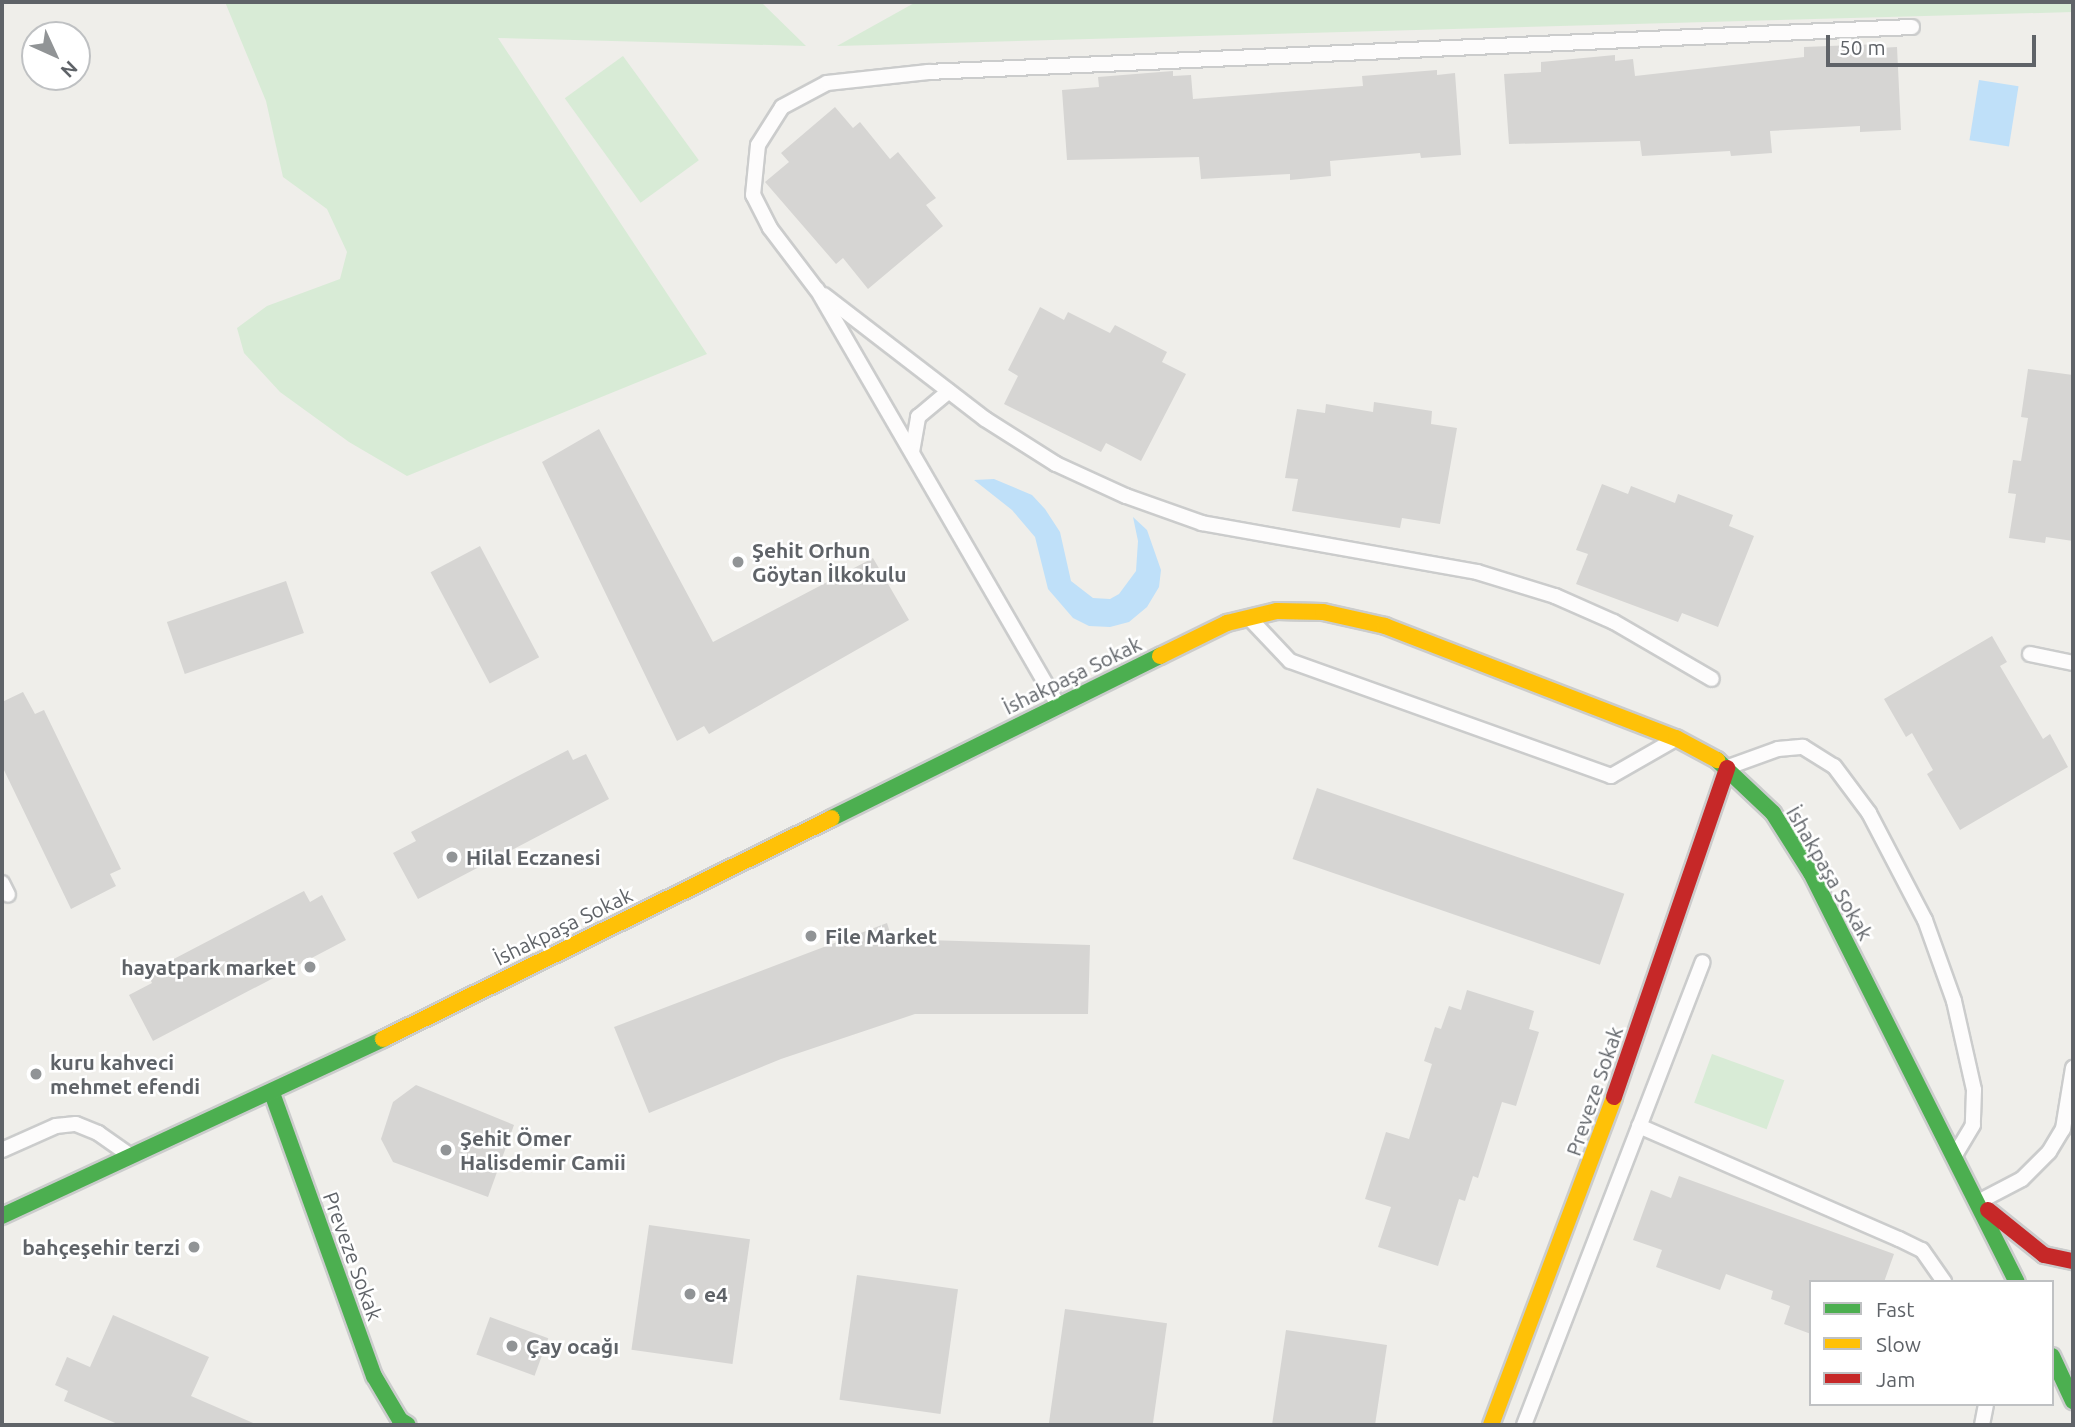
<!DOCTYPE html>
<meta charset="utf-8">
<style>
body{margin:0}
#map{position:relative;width:2075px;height:1427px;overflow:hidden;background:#efeeea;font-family:Ubuntu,sans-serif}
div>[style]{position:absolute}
.green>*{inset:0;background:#d8ebd6;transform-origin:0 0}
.water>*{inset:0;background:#bfe0f9;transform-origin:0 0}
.building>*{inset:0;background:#d6d5d3;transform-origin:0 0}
.roads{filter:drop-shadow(2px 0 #cbcccc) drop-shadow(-2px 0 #cbcccc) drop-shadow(0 2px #cbcccc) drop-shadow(0 -2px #cbcccc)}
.lane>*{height:14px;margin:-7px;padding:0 7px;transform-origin:7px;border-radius:7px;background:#fdfcfc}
.fast>*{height:16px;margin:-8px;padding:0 8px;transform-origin:8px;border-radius:8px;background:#4caf50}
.slow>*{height:16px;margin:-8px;padding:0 8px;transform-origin:8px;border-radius:8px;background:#ffc107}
.jam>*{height:16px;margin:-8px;padding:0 8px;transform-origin:8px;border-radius:8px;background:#c62828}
.dots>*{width:19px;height:19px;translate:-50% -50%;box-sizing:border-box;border:4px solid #fff;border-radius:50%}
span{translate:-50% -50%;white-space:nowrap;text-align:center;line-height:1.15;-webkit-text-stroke:5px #fff;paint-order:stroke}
.poi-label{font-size:21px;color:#5f6368;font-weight:700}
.left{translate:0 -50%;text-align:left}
.right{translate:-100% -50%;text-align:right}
.street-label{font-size:21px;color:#5f6368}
.frame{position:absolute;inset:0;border:4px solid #5f6368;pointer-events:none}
.legend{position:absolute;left:1809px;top:1280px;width:245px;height:126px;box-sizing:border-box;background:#fff;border:2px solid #bfc1c3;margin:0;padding:9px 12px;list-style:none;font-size:21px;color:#5f6368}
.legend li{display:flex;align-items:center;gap:14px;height:35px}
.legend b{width:35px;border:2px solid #bfc1c3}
.north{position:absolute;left:21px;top:21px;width:70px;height:70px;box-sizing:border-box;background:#fff;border:2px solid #bfc1c3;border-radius:50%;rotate:135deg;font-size:19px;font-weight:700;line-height:28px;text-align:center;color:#5f6368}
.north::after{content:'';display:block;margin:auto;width:24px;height:32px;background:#919496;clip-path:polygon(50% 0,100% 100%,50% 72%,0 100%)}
.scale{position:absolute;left:1826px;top:35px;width:210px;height:32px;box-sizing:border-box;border:4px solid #5f6368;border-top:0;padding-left:9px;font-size:21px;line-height:24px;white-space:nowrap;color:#5f6368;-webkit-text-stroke:5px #fff;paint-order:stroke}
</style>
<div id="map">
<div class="green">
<i style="clip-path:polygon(225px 2px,761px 2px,806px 46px,498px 38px,707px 354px,407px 476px,349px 442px,280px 392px,244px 353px,237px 328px,267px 306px,340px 279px,347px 252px,327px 209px,283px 177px,266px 101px)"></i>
<i style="clip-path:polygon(916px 2px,2073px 2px,2073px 12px,837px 46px)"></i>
<i style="left:623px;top:56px;width:129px;height:72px;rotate:54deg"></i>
<i style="left:1712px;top:1054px;width:77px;height:52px;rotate:20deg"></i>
</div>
<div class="water">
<i style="left:1979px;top:80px;width:40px;height:61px;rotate:9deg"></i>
<i style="clip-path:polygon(994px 479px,1032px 495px,1045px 509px,1060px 532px,1071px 581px,1093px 598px,1110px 599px,1119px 594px,1136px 571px,1138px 541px,1133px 517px,1147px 530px,1161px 570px,1159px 587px,1147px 607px,1129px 622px,1110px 627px,1089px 626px,1073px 618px,1048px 589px,1035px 537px,1012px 510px,974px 480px)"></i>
</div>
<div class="building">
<i style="clip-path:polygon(1879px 44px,1879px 48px,1897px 47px,1901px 130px,1860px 132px,1860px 126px,1770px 131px,1772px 153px,1731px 156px,1730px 151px,1642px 156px,1640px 141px,1509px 144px,1504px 74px,1541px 72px,1541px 62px,1615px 55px,1615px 61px,1633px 59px,1635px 76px,1804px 57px,1804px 47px)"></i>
<i style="clip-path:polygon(1437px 70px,1437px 75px,1455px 73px,1461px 155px,1421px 158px,1420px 153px,1330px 161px,1331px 176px,1290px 180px,1290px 174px,1201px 179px,1199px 157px,1067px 160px,1062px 90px,1099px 87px,1098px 77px,1173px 71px,1173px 76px,1191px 75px,1193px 99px,1363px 86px,1362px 76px)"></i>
<i style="clip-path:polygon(835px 107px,853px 128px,860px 122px,890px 159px,898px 152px,936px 198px,926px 205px,943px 226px,868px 289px,843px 258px,836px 264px,765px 182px,789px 162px,781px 153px)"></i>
<i style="clip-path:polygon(1040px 307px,1064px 320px,1068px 312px,1110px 333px,1115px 325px,1167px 352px,1162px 362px,1186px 374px,1141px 461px,1106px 443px,1101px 452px,1004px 404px,1018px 376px,1008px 370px)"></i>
<i style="clip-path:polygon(2028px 369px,2073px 375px,2073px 541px,2046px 537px,2045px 543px,2009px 538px,2016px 494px,2008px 493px,2013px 460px,2021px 461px,2028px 418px,2021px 417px)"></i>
<i style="clip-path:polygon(1374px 402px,1432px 411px,1431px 424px,1457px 428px,1440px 524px,1402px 518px,1400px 528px,1292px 511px,1298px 479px,1285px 478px,1297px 409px,1325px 413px,1326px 404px,1373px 412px)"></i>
<i style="clip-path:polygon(599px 429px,713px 642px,873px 558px,909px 620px,709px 734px,704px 726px,677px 741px,542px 462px)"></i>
<i style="clip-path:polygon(1602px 484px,1628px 494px,1631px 486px,1675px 503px,1678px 494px,1733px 515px,1729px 526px,1754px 536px,1718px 627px,1682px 613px,1678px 622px,1576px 584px,1588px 554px,1576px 550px)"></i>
<i style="left:480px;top:546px;width:126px;height:56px;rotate:62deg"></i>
<i style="left:286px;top:581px;width:55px;height:126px;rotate:71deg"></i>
<i style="clip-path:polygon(1992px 636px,2007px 662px,2000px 666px,2043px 739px,2050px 734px,2068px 767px,1960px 830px,1927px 774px,1933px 770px,1912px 733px,1906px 737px,1884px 699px)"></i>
<i style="clip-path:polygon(23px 692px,35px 714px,44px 710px,121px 869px,110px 874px,116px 886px,71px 909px,2px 766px,2px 702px)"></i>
<i style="clip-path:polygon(568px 750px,573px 760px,586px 754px,609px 799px,418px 899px,393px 853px,416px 841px,411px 832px)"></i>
<i style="left:1317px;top:788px;width:325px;height:75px;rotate:19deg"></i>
<i style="clip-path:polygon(304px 891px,310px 902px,322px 895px,346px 940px,153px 1041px,129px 995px,152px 983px,147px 973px)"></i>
<i style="clip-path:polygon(887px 923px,892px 939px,1090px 945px,1088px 1014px,915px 1014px,781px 1059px,649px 1113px,614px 1027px)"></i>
<i style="clip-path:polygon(1467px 990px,1534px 1011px,1529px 1029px,1539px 1032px,1516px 1106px,1502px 1102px,1478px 1178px,1473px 1176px,1465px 1201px,1459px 1199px,1438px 1266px,1378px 1247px,1391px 1207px,1365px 1199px,1386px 1132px,1409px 1139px,1432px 1064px,1424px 1061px,1435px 1027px,1441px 1029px,1449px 1006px,1461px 1010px)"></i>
<i style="clip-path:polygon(416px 1085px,514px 1125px,488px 1197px,393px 1162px,381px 1139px,393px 1102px)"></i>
<i style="clip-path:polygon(1679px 1176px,1894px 1254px,1884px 1282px,1811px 1282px,1811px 1334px,1784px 1324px,1790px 1306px,1771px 1299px,1773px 1291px,1726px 1274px,1720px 1290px,1656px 1267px,1662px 1250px,1633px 1240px,1651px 1190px,1671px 1198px)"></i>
<i style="left:649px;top:1225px;width:102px;height:126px;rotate:8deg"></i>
<i style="left:857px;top:1275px;width:102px;height:126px;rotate:8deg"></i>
<i style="left:1065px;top:1309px;width:103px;height:117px;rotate:8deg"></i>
<i style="clip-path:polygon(113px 1315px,209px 1357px,191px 1396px,258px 1425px,120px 1425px,64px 1401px,68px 1391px,55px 1385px,67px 1357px,90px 1367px)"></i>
<i style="left:490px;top:1317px;width:62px;height:40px;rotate:20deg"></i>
<i style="clip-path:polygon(1286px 1330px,1387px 1345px,1375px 1425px,1272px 1425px)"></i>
</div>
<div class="roads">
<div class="lane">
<i style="left:824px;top:295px;width:203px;rotate:37.6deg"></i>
<i style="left:985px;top:419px;width:84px;rotate:32.4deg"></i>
<i style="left:1056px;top:464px;width:77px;rotate:24.6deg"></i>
<i style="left:1126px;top:496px;width:81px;rotate:19.6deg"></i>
<i style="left:1202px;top:523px;width:279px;rotate:10.1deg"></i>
<i style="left:1477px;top:572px;width:82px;rotate:17.1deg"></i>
<i style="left:1555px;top:596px;width:64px;rotate:23.8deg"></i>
<i style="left:1614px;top:622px;width:113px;rotate:30.2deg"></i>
<i style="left:912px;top:452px;width:36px;rotate:-80deg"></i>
<i style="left:918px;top:417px;width:40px;rotate:-40deg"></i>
<i style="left:1252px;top:621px;width:55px;rotate:46.5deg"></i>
<i style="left:1290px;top:661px;width:341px;rotate:19.7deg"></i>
<i style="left:1611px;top:776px;width:70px;rotate:-29.8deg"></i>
<i style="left:2030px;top:654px;width:44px;rotate:11.8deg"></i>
<i style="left:1058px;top:705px;width:480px;rotate:-120.1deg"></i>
<i style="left:817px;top:290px;width:78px;rotate:-127.2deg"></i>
<i style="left:770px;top:228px;width:37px;rotate:-117deg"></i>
<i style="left:753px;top:195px;width:50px;rotate:-84.3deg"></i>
<i style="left:758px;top:145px;width:45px;rotate:-57.7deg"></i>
<i style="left:782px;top:107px;width:51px;rotate:-28.1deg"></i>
<i style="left:827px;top:83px;width:102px;rotate:-6.2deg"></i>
<i style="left:928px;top:72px;width:985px;rotate:-2.62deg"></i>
<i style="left:1731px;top:766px;width:50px;rotate:-19.9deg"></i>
<i style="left:1778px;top:749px;width:25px;rotate:-5deg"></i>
<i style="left:1803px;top:747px;width:36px;rotate:32deg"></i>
<i style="left:1834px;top:766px;width:59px;rotate:53.3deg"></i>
<i style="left:1869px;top:813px;width:121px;rotate:62.4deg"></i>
<i style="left:1925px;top:920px;width:86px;rotate:70.3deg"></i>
<i style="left:1954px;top:1001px;width:91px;rotate:77.3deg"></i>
<i style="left:1974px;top:1090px;width:35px;rotate:92deg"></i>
<i style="left:1973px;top:1125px;width:33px;rotate:121deg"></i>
<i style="left:2px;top:883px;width:13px;rotate:63deg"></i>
<i style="left:1639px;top:1126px;width:283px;rotate:23.5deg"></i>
<i style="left:1899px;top:1239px;width:25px;rotate:26deg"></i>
<i style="left:1922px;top:1250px;width:39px;rotate:55deg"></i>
<i style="left:2px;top:1150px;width:59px;rotate:-24deg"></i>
<i style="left:56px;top:1126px;width:20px;rotate:-6deg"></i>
<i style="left:76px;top:1124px;width:24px;rotate:22deg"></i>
<i style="left:98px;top:1133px;width:37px;rotate:35deg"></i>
<i style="left:1980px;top:1201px;width:47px;rotate:-27.6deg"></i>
<i style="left:2022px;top:1179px;width:38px;rotate:-45deg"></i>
<i style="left:2049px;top:1152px;width:27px;rotate:-59deg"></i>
<i style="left:2063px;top:1129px;width:62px;rotate:-80.7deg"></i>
<i style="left:1524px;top:1425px;width:496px;rotate:-68.9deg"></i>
<i style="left:1982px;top:1425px;width:21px;rotate:-79deg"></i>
</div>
<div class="fast">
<i style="left:1717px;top:760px;width:77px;rotate:43.4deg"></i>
<i style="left:1773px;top:813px;width:71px;rotate:57.7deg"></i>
<i style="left:1811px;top:873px;width:458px;rotate:63.3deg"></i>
<i style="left:832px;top:818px;width:366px;rotate:-26.3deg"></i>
<i style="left:272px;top:1093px;width:301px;rotate:70.2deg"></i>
<i style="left:374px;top:1376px;width:51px;rotate:59.4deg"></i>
<i style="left:400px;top:1420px;width:9px;rotate:32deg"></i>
<i style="left:2px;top:1216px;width:420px;rotate:-24.9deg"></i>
<i style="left:2052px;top:1356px;width:50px;rotate:65deg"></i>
</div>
<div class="slow">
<i style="left:1160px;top:656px;width:75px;rotate:-26.2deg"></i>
<i style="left:1227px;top:623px;width:51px;rotate:-13.5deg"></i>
<i style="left:1277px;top:611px;width:46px;rotate:1.2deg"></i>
<i style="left:1323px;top:612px;width:64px;rotate:12.7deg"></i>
<i style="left:1385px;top:626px;width:312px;rotate:21.1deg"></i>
<i style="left:1676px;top:738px;width:47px;rotate:28.2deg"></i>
<i style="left:383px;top:1039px;width:500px;rotate:-26.21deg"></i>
<i style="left:1491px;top:1425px;width:350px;rotate:-69.4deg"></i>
</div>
<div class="jam">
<i style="left:1614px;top:1097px;width:348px;rotate:-71deg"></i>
<i style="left:1988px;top:1210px;width:72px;rotate:38.8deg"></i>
<i style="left:2044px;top:1255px;width:30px;rotate:12deg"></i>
</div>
</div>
<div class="dots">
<i style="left:738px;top:562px;background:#919496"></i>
<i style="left:452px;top:857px;background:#919496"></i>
<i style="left:811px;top:936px;background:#919496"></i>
<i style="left:310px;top:967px;background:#919496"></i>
<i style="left:36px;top:1074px;background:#919496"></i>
<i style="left:446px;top:1150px;background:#919496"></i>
<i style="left:194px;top:1247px;background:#919496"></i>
<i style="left:690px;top:1294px;background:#919496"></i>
<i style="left:512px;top:1346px;background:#919496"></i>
</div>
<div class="poi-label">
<span class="left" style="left:752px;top:562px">Şehit Orhun<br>Göytan İlkokulu</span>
<span class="left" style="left:466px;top:857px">Hilal Eczanesi</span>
<span class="left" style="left:825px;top:936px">File Market</span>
<span class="right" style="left:296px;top:967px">hayatpark market</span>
<span class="left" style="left:50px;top:1074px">kuru kahveci<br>mehmet efendi</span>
<span class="left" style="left:460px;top:1150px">Şehit Ömer<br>Halisdemir Camii</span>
<span class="right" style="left:180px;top:1247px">bahçeşehir terzi</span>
<span class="left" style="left:704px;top:1294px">e4</span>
<span class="left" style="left:526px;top:1346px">Çay ocağı</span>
</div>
<div class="street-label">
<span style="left:1072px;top:675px;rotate:-26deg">İshakpaşa Sokak</span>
<span style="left:1830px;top:873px;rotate:60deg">İshakpaşa Sokak</span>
<span style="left:563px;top:926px;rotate:-26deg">İshakpaşa Sokak</span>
<span style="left:1594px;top:1091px;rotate:-71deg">Preveze Sokak</span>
<span style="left:353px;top:1256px;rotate:70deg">Preveze Sokak</span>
</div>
<div class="frame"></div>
<ul class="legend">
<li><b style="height:9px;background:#4caf50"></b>Fast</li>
<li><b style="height:9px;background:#ffc107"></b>Slow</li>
<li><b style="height:9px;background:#c62828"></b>Jam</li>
</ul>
<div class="north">N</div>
<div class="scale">50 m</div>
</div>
